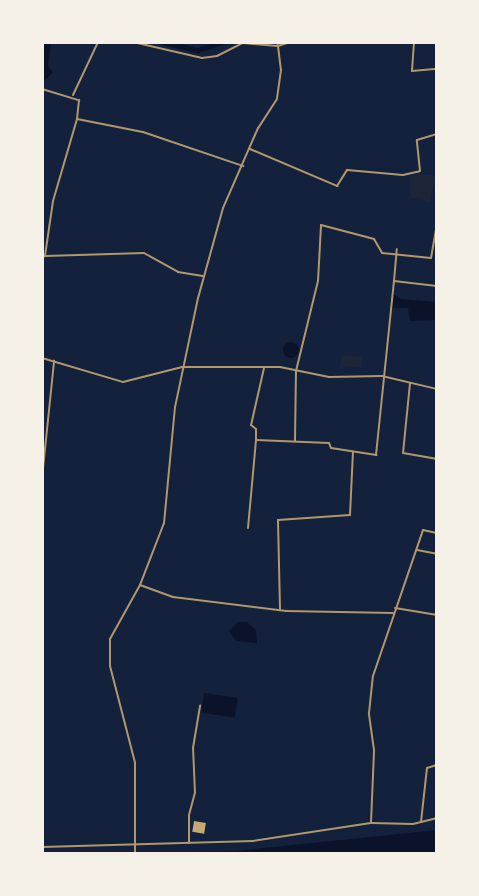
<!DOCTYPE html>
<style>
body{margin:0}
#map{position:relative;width:479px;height:896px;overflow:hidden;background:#14213d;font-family:"Roboto Condensed",sans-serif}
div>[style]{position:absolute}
.green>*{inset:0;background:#1d2539}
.water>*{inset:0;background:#0b132b;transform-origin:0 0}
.round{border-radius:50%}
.canal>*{height:4.5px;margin:-2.25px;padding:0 2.25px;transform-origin:2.25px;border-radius:2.25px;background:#0b132b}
.building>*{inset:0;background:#c6a872;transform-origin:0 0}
.minor>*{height:2px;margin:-1px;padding:0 1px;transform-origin:1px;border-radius:1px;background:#b1986c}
span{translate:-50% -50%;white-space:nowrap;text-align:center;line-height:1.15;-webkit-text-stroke:6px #f6f1e7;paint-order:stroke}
.frame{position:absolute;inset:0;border:44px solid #f6f1e7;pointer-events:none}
</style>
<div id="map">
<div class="green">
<i style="clip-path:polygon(421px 174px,435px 176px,430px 202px,411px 198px,409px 177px)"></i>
<i style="clip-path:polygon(342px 355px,362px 357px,362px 367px,340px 368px)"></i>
</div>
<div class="water">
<i style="clip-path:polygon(42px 43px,51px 44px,48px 66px,53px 73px,42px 82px)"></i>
<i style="clip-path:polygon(393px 294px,401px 299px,437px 302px,437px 320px,410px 321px,408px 308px,392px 308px)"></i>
<i class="round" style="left:283px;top:342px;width:16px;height:16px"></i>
<i style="clip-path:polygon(238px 622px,247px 622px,256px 630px,257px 643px,236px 641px,229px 631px)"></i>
<i style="left:204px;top:693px;width:34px;height:20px;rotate:8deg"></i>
<i style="clip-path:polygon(437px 830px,437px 853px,428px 854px,121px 854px,236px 851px)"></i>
</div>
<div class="canal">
<i style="left:163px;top:42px;width:36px;rotate:13deg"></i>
<i style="left:198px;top:50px;width:26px;rotate:-18deg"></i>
</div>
<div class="building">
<i style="left:194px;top:821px;width:12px;height:11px;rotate:9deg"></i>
</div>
<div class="minor">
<i style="left:133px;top:42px;width:71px;rotate:13.1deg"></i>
<i style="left:202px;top:58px;width:15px;rotate:-8deg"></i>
<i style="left:217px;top:56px;width:29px;rotate:-27deg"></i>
<i style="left:243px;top:43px;width:35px;rotate:5deg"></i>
<i style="left:278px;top:46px;width:24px;rotate:83deg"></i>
<i style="left:281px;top:70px;width:29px;rotate:98deg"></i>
<i style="left:277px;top:99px;width:35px;rotate:123deg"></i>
<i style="left:258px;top:128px;width:87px;rotate:113.6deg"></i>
<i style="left:223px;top:208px;width:93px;rotate:105.5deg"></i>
<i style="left:198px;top:298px;width:111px;rotate:101.9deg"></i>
<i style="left:175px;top:407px;width:117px;rotate:95.4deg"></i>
<i style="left:164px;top:523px;width:66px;rotate:111.2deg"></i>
<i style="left:140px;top:585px;width:62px;rotate:119.1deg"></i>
<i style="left:110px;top:639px;width:27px;rotate:90deg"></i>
<i style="left:110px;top:666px;width:100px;rotate:75.5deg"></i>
<i style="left:135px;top:763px;width:91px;rotate:90deg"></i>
<i style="left:195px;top:42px;width:17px"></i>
<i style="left:277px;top:42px;width:4px;rotate:76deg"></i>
<i style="left:278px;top:46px;width:13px;rotate:-18deg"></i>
<i style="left:414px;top:42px;width:29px;rotate:94deg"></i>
<i style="left:412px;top:71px;width:25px;rotate:-5deg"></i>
<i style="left:42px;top:89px;width:39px;rotate:17deg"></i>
<i style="left:79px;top:100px;width:19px;rotate:96deg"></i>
<i style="left:77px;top:119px;width:67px;rotate:11.1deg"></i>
<i style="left:143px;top:132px;width:106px;rotate:18.8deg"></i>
<i style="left:73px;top:95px;width:59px;rotate:-64.7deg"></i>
<i style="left:77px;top:119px;width:85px;rotate:106.3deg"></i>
<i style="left:53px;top:201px;width:56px;rotate:98.3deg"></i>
<i style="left:45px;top:256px;width:99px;rotate:-1.7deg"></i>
<i style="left:144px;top:253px;width:39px;rotate:29deg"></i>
<i style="left:178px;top:272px;width:25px;rotate:9deg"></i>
<i style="left:250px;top:149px;width:95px;rotate:23deg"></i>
<i style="left:337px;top:186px;width:19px;rotate:-58deg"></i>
<i style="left:347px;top:170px;width:56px;rotate:5.1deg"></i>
<i style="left:403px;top:175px;width:17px;rotate:-13deg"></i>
<i style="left:420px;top:171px;width:31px;rotate:-96deg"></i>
<i style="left:417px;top:140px;width:21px;rotate:-17deg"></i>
<i style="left:394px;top:281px;width:32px;rotate:-85deg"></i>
<i style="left:42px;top:358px;width:84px;rotate:16.5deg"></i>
<i style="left:123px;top:382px;width:61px;rotate:-14.3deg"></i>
<i style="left:182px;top:367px;width:98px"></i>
<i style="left:280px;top:367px;width:50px;rotate:11.5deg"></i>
<i style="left:329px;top:377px;width:53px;rotate:-1.1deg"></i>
<i style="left:382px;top:376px;width:57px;rotate:13.3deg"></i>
<i style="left:264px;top:368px;width:58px;rotate:102.8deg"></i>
<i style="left:251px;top:425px;width:6px;rotate:39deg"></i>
<i style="left:256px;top:429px;width:11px;rotate:90deg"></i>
<i style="left:256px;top:440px;width:73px;rotate:2.4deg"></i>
<i style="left:329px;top:443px;width:5px;rotate:68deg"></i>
<i style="left:331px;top:448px;width:46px;rotate:8.8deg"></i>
<i style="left:376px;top:455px;width:175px;rotate:-84.1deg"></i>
<i style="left:394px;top:281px;width:43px;rotate:6.6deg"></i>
<i style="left:410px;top:383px;width:70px;rotate:95.7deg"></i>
<i style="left:403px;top:453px;width:35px;rotate:10deg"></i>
<i style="left:295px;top:441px;width:70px;rotate:-89.2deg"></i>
<i style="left:296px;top:371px;width:93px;rotate:-76.3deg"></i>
<i style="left:318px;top:281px;width:56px;rotate:-86.9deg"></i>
<i style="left:321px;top:225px;width:55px;rotate:14.8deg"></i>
<i style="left:374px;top:239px;width:16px;rotate:60deg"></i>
<i style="left:382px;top:253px;width:49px;rotate:5.8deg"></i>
<i style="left:431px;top:258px;width:35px;rotate:-80deg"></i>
<i style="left:42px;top:478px;width:118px;rotate:-84.1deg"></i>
<i style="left:248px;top:528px;width:88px;rotate:-84.8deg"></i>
<i style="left:417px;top:550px;width:20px;rotate:11deg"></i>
<i style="left:140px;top:585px;width:35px;rotate:20deg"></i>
<i style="left:173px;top:597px;width:114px;rotate:7.1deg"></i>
<i style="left:286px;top:611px;width:107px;rotate:1.1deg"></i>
<i style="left:395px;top:608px;width:43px;rotate:9.5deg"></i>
<i style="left:280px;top:609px;width:89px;rotate:-91.3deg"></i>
<i style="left:278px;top:520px;width:72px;rotate:-4deg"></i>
<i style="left:350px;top:515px;width:63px;rotate:-87.3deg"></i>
<i style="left:421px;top:822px;width:54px;rotate:-83.7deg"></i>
<i style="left:427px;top:768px;width:10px;rotate:-17deg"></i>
<i style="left:371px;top:823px;width:73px;rotate:-87.6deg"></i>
<i style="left:374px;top:750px;width:37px;rotate:-98deg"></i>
<i style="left:369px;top:713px;width:37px;rotate:-84deg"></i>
<i style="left:373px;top:676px;width:154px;rotate:-71.1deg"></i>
<i style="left:423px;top:530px;width:14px;rotate:12deg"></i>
<i style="left:189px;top:843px;width:28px;rotate:-90deg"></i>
<i style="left:189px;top:815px;width:23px;rotate:-75deg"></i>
<i style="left:195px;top:793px;width:45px;rotate:-92.5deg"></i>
<i style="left:193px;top:748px;width:43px;rotate:-80.5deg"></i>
<i style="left:42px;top:847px;width:211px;rotate:-1.6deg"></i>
<i style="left:253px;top:841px;width:119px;rotate:-8.7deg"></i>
<i style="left:371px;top:823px;width:42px;rotate:1.4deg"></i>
<i style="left:413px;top:824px;width:25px;rotate:-14deg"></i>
</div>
<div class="frame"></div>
</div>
